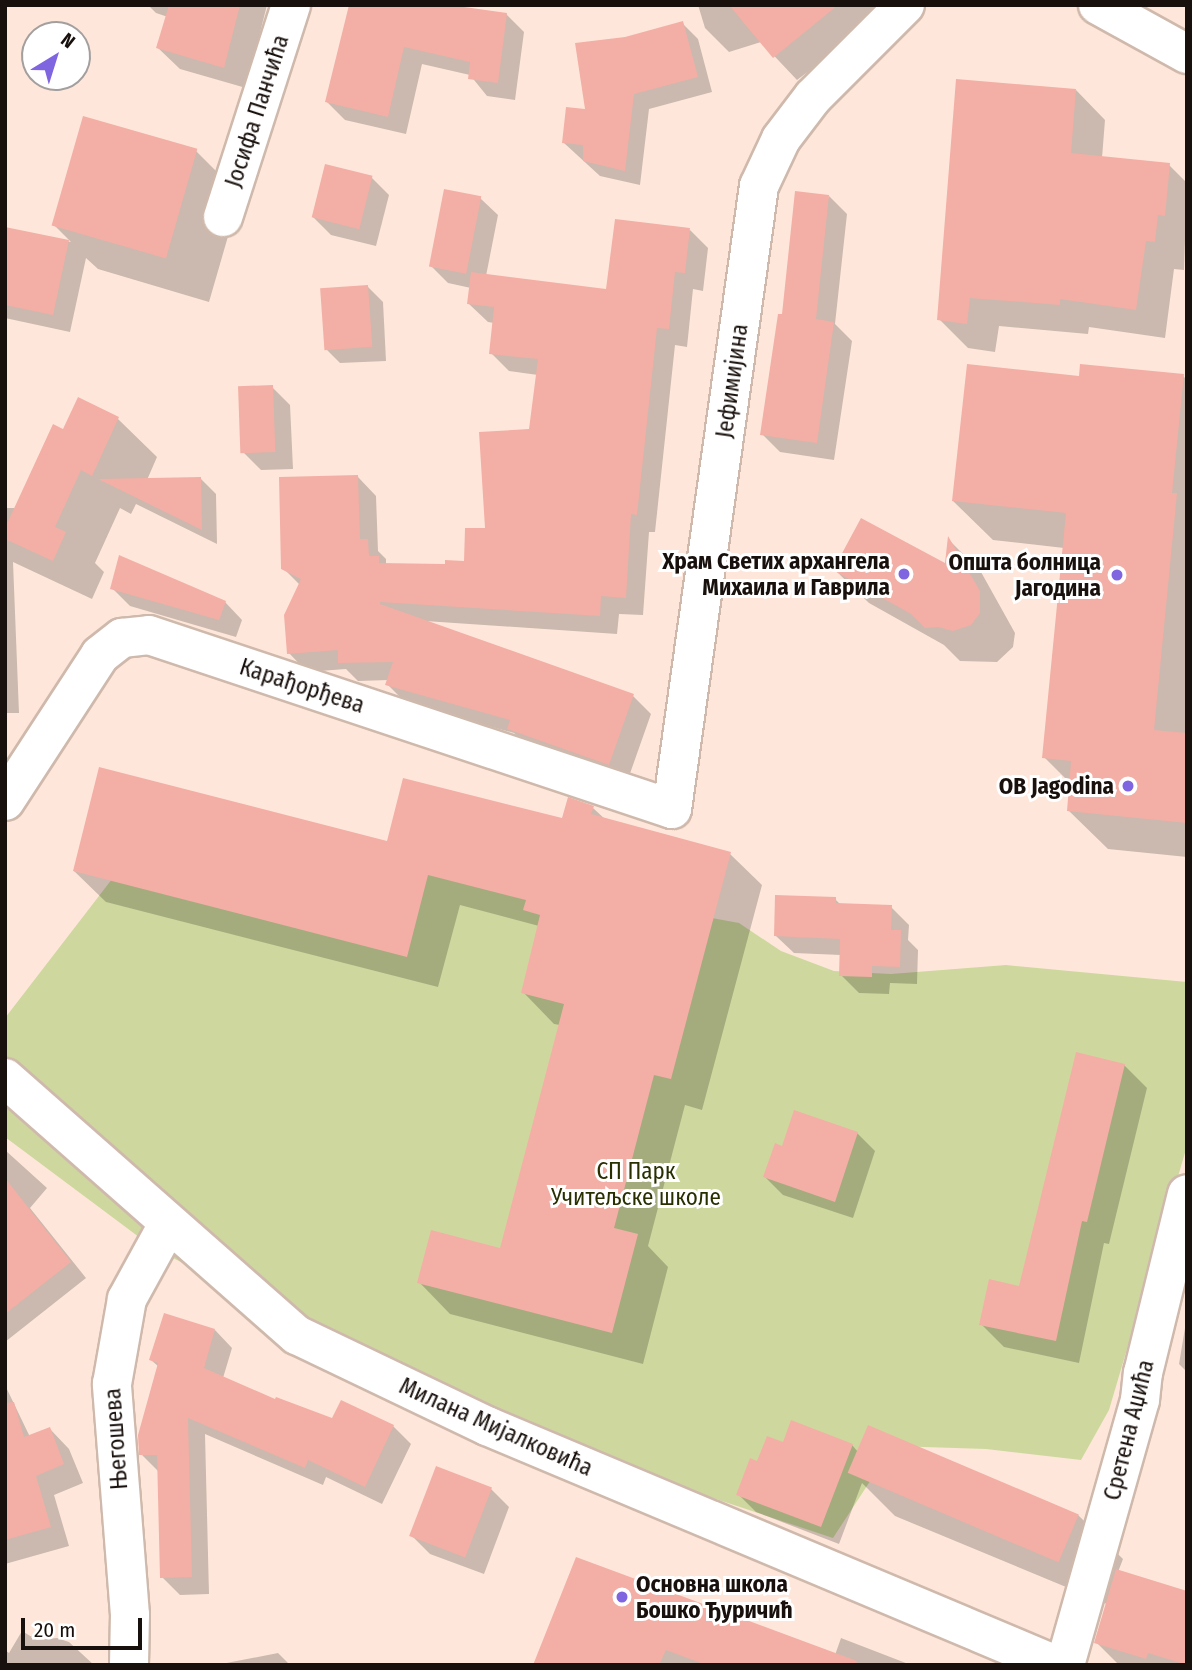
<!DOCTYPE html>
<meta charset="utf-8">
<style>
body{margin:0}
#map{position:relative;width:1192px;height:1670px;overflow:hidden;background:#fee7da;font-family:"Fira Sans Condensed",sans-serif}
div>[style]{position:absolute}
.green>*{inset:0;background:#ced89e}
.shadow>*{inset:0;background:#0003}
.building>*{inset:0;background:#f3afa5;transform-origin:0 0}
.roads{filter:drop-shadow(2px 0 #cfb9ac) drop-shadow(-2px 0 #cfb9ac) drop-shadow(0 2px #cfb9ac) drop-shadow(0 -2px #cfb9ac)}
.minor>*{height:38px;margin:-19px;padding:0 19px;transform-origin:19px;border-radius:19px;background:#fff}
.dots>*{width:19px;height:19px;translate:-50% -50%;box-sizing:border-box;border:4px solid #fff;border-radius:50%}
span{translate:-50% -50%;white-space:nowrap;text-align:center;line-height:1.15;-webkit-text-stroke:6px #fff;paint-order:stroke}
.street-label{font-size:23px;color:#18100c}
.poi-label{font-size:23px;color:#18100c;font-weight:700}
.right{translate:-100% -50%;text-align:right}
.left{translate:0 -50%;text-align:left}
.park-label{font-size:23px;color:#2a2f00}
.frame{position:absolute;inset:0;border:7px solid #18100c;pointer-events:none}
.north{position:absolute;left:21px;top:21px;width:70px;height:70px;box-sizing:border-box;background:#fff;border:2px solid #a39f9e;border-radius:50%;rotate:38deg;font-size:19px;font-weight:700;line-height:28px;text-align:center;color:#18100c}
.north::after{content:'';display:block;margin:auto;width:24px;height:32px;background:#8065e0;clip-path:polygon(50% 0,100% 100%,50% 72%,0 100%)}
.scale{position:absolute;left:21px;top:1618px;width:121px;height:32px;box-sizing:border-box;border:4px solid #18100c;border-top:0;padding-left:9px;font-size:21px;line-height:24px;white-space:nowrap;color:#18100c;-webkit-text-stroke:5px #fff;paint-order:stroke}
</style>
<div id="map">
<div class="green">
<i style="clip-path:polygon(149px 831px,593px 896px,739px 923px,781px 951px,834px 971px,891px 974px,1006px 965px,1187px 982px,1187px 1146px,1109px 1410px,1081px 1460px,986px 1449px,893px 1446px,833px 1538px,535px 1439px,155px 1249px,5px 1137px,5px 1018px)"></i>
</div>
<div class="shadow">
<i style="clip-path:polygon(148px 5px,267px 5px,246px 88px,180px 69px,158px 48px,168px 17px,156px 13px)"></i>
<i style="clip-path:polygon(350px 5px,506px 14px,524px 32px,515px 100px,487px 96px,470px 75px,422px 64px,406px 134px,345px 120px,327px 102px)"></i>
<i style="clip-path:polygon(698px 5px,896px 5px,797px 80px,761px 42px,729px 52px,705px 28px)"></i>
<i style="clip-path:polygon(682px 23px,698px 39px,712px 92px,649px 109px,640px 185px,600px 176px,564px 143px,587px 111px,625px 38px)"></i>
<i style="clip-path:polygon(1076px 90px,1105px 120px,1102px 158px,1169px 165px,1187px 183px,1184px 270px,1174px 269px,1165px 338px,1089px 327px,1088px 334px,999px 326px,995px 352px,968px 348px,939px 319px)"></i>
<i style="clip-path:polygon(196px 151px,240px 195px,209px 302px,98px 269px,86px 258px,70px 332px,5px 318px,6px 229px,71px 242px,54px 225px)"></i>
<i style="clip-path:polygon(371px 177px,389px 195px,376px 246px,331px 235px,313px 217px)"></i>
<i style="clip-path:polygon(829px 196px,847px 214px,835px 324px,852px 341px,834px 460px,780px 452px,762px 434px,784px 316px)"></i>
<i style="clip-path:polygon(480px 198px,498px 215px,486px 276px,608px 291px,690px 230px,708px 248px,703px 291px,693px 289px,687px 347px,675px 345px,655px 532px,649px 532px,643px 615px,619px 614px,617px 634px,425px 621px,633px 696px,651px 714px,627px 782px,528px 747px,514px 733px,406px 703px,387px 684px,389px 680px,358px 681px,346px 669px,307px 672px,289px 653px,300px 585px,283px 568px,358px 477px,376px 496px,378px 551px,386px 559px,386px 565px,447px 566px,466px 563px,487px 530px,530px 431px,538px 375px,509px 371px,491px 353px,494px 323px,488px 322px,469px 304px,471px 288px,448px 283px,430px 265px)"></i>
<i style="clip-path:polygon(368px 287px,383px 302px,386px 361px,340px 363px,325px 348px)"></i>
<i style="clip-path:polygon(1183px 376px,1187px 380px,1187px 857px,1108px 849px,1068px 810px,1071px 784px,1044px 757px,1064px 548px,993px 540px,953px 501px,1080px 378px)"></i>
<i style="clip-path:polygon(272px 387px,290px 405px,293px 469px,261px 470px,243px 452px)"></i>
<i style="clip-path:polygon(79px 399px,118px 419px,157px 457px,147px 480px,200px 478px,216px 494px,217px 544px,136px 504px,131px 514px,120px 508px,95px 563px,104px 572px,92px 599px,13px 562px,19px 713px,5px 713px,5px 508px,16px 508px,64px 432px)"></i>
<i style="clip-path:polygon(949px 540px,981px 572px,1015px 633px,1013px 647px,997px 662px,960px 661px,944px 645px,869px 603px,835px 570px,946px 566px)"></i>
<i style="clip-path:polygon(112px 588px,225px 602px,242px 620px,236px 637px,130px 606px)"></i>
<i style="clip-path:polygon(593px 808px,606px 820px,730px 854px,762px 885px,702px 1110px,685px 1105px,648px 1246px,668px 1267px,643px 1364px,450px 1314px,419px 1282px,502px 1250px,560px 1025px,554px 1024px,523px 992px,539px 926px,460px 905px,438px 987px,106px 902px,74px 871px,388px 843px,563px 820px)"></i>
<i style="clip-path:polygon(835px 899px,841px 905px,891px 907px,909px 925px,908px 940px,918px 950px,917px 984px,890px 983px,889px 994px,859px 993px,841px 975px,841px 955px,794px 953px,776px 936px)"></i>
<i style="clip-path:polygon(1124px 1065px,1147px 1088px,1109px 1244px,1104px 1243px,1079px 1363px,1004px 1347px,981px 1324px,1021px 1288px)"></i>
<i style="clip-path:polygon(857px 1133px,875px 1151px,853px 1218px,783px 1195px,765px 1177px,783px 1148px)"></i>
<i style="clip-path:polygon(5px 1150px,47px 1188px,30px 1208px,86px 1278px,5px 1342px)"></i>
<i style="clip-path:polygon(1187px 1316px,1187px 1372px,1179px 1364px)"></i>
<i style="clip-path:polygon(215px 1330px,232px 1348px,223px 1378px,276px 1402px,333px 1421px,393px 1426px,411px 1444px,382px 1504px,326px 1477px,323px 1485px,205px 1434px,209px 1594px,180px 1595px,162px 1577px,159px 1472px,141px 1454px,159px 1367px,151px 1360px)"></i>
<i style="clip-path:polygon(5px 1385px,30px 1437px,50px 1429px,69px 1449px,83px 1483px,54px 1495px,69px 1546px,5px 1564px)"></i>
<i style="clip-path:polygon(869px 1428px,1078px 1515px,1123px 1559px,1118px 1572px,1187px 1665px,1119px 1665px,1096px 1642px,1107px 1604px,895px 1516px,862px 1483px,839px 1544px,756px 1512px,738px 1494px,758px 1463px,784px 1444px,852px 1445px,859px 1453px)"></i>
<i style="clip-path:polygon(491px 1489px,509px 1507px,484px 1574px,430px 1554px,412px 1536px)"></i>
<i style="clip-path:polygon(577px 1559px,835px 1655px,841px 1638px,911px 1665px,535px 1665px)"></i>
<i style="clip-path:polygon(22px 1631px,37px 1640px,57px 1638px,69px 1642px,94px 1665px,5px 1665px,5px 1650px,9px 1653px)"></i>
<i style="clip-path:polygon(278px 1653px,290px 1665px,216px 1665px)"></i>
</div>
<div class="building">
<i style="clip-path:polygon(169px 5px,240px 5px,224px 68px,156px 48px)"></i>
<i style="clip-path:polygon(349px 5px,450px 5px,507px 13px,498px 83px,468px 79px,470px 62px,404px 47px,388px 117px,325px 102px)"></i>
<i style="clip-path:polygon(729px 5px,838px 5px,773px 58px)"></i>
<i style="clip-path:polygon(683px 21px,698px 77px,634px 94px,625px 171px,583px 161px,583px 145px,562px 143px,566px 107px,585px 109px,575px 43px,625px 37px)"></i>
<i style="clip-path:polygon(956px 79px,1076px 89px,1071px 153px,1170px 163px,1165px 216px,1158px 215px,1155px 242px,1146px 241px,1136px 310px,1060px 299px,1060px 305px,970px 298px,967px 324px,937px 320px)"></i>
<i style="left:83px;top:116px;width:119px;height:114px;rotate:16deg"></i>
<i style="left:325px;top:164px;width:49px;height:55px;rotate:14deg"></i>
<i style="left:444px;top:189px;width:38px;height:79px;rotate:11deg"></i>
<i style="clip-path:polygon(795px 191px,829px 195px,816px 319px,834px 322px,817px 443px,760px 435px,778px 314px,782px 314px)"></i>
<i style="clip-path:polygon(615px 219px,690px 228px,685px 273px,675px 272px,669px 329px,657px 328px,637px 515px,631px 514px,626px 598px,601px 596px,600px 616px,380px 602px,380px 604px,634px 694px,609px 765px,507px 729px,510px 720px,385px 685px,393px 662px,338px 663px,338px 650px,287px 654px,284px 615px,301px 579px,281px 569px,279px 477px,358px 475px,360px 539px,368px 539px,369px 556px,379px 556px,379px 563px,445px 564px,445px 560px,464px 561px,465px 528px,485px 528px,479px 432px,529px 429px,538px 359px,489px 354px,494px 307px,467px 304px,471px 272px,606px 289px)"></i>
<i style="clip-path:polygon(5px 227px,69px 240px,53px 315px,5px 305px)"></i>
<i style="left:368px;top:285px;width:62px;height:48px;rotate:86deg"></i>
<i style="clip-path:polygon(967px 364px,1079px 376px,1080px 364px,1184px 374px,1172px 493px,1177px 493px,1154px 730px,1187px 733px,1187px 823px,1067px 811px,1071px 761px,1042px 758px,1066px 513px,952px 501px)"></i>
<i style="left:273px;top:385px;width:67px;height:35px;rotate:88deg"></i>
<i style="clip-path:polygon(78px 397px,119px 417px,92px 476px,81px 470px,55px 527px,66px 532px,53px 561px,5px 539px,5px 528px,53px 424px,63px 429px)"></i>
<i style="clip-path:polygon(201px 477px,202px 530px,98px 479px)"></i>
<i style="clip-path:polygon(861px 518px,945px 563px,948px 536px,980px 591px,980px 613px,971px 625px,953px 631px,938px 627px,925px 628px,911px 614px,833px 570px)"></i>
<i style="clip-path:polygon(119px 555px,226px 601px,219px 620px,110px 589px)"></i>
<i style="clip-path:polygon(99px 767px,387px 841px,403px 778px,562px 818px,568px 797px,594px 806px,591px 814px,731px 852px,671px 1079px,654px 1075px,614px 1228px,638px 1234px,612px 1333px,417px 1283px,431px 1230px,500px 1248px,564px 1004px,521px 993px,540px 915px,523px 910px,526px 900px,428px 875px,407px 957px,73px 871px)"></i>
<i style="clip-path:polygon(775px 895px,836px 897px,836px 903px,892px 905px,891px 930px,901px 930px,900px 967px,872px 966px,872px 977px,839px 976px,840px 939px,774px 936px)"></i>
<i style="clip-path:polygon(1076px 1052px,1125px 1064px,1087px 1222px,1082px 1221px,1056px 1341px,979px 1325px,989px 1279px,1019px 1286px)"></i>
<i style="clip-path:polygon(794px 1110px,858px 1132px,835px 1202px,763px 1177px,775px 1143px,782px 1146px)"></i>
<i style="clip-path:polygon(5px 1178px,71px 1262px,5px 1314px)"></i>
<i style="clip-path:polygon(164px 1313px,215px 1329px,204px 1368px,275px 1399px,276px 1397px,332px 1418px,341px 1400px,394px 1425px,365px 1487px,308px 1460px,305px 1468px,188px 1418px,192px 1577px,160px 1578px,157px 1455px,139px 1455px,138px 1435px,158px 1363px,149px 1360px)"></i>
<i style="clip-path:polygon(14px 1402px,24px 1437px,50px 1427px,64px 1464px,36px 1476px,51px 1527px,5px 1540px,5px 1403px)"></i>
<i style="clip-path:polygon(791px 1420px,853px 1444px,821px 1527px,736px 1495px,750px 1458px,757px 1461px,767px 1436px,783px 1442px)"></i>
<i style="left:868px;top:1425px;width:229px;height:52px;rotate:23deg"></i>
<i style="left:436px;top:1466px;width:60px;height:75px;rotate:21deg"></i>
<i style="clip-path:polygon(576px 1557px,857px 1661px,856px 1665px,706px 1665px,666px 1650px,659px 1665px,533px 1665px)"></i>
<i style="clip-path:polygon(1116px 1569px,1187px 1591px,1187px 1665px,1148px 1653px,1146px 1659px,1094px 1643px)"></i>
</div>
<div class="roads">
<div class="minor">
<i style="left:1098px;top:5px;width:102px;rotate:28.8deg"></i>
<i style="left:223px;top:217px;width:223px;rotate:-72.2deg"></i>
<i style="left:5px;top:801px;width:174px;rotate:-56.9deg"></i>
<i style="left:100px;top:655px;width:28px;rotate:-38deg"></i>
<i style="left:122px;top:638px;width:27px;rotate:-6deg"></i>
<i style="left:149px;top:635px;width:551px;rotate:18.4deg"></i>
<i style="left:672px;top:809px;width:629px;rotate:-82.05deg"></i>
<i style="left:759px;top:186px;width:52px;rotate:-64.9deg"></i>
<i style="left:781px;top:139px;width:53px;rotate:-52.7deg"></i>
<i style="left:813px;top:97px;width:130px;rotate:-45deg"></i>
<i style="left:5px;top:1078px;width:389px;rotate:41.4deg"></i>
<i style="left:297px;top:1335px;width:211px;rotate:25.6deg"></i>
<i style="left:487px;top:1426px;width:617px;rotate:22.78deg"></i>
<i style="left:129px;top:1665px;width:50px;rotate:-88.9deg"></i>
<i style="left:130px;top:1615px;width:232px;rotate:-94.5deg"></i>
<i style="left:112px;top:1384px;width:86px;rotate:-80deg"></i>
<i style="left:127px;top:1299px;width:85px;rotate:-61.3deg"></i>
<i style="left:1065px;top:1665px;width:275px;rotate:-74.2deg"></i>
<i style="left:1140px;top:1400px;width:27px;rotate:-84deg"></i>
<i style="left:1143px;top:1373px;width:184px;rotate:-76.2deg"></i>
</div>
</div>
<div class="dots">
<i style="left:904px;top:574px;background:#8065e0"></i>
<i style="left:1117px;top:575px;background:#8065e0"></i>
<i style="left:1128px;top:786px;background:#8065e0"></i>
<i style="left:622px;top:1597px;background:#8065e0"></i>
</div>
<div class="street-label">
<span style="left:257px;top:111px;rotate:-72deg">Јосифа Панчића</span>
<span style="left:732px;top:381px;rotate:-82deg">Јефимијина</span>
<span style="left:302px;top:686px;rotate:18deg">Карађорђева</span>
<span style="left:496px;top:1427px;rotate:24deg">Милана Мијалковића</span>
<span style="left:1129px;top:1430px;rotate:-76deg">Сретена Аџића</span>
<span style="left:116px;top:1439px;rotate:-94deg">Његошева</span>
</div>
<div class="poi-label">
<span class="right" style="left:890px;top:574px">Храм Светих архангела<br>Михаила и Гаврила</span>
<span class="right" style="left:1101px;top:575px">Општа болница<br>Јагодина</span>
<span class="right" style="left:1114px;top:786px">OB Jagodina</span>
<span class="left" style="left:636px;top:1597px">Основна школа<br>Бошко Ђуричић</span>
</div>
<div class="park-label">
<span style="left:636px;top:1184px">СП Парк<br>Учитељске школе</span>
</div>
<div class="frame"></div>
<div class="north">N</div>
<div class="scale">20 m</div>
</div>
